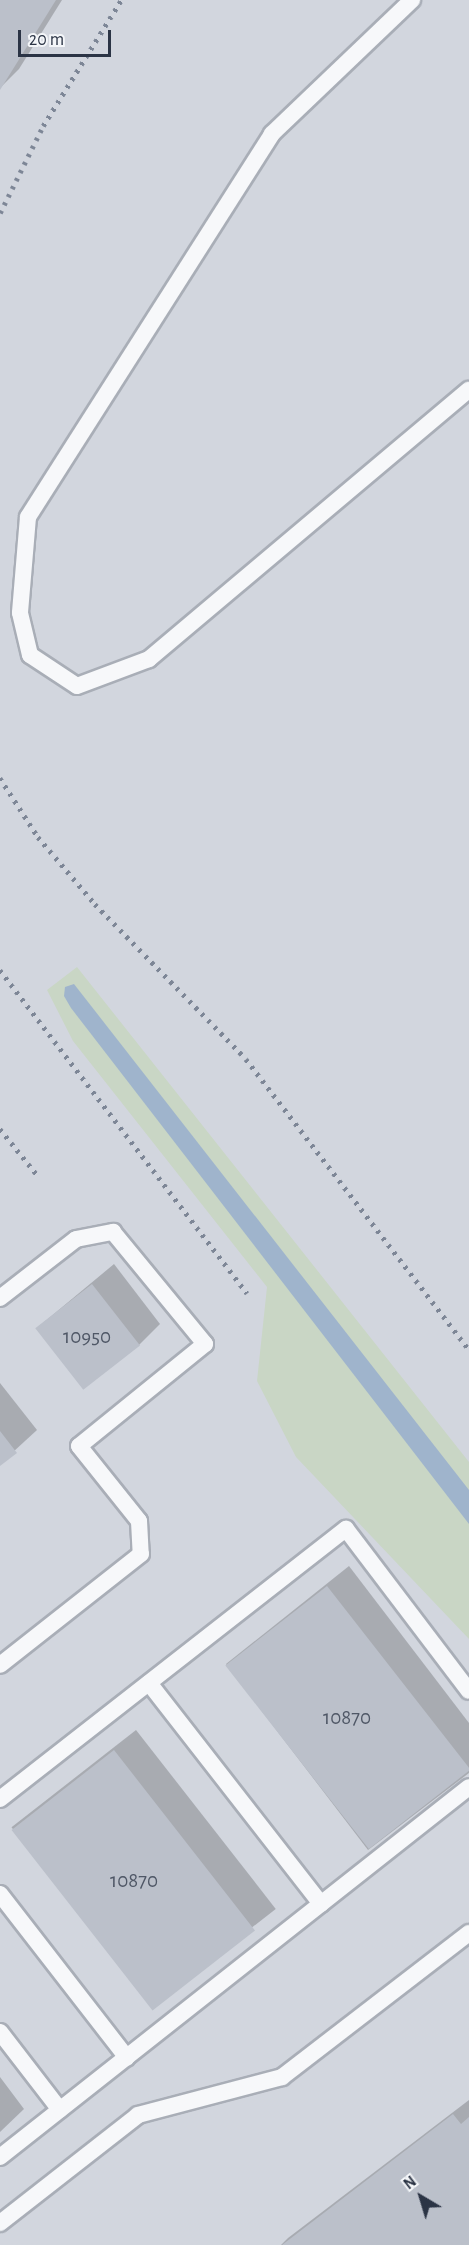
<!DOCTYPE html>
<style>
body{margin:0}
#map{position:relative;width:469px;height:2245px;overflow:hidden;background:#e4e7ec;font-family:"Alegreya Sans",sans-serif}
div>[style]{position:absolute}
.built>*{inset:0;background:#d2d6de;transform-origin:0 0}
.green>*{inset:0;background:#c9d6c5}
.water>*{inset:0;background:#9fb4cc}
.shadow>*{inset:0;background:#0003;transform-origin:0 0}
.building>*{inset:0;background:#bbc0ca;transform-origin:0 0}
.roads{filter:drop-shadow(2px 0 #a9aeb7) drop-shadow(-2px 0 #a9aeb7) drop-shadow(0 2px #a9aeb7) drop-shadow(0 -2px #a9aeb7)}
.service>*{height:16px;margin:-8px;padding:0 8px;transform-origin:8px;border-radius:8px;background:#f7f8fa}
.rail>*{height:4.5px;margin-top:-2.25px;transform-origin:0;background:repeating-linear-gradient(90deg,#7d8696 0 3px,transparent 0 9px)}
span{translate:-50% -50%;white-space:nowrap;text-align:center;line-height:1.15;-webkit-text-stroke:4.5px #f4f6f9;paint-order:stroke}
.number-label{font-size:21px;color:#4f5766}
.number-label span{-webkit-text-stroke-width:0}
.north{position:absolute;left:391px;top:2167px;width:60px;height:60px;-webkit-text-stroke:4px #f4f6f9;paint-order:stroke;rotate:322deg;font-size:16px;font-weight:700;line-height:24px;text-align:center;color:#2b3445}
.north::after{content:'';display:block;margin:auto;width:21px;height:27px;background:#2b3445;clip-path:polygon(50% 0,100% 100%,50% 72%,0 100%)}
.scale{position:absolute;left:18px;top:30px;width:93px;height:27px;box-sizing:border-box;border:3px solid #2b3445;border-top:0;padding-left:8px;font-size:18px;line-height:21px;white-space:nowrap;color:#2b3445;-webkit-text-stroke:4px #f4f6f9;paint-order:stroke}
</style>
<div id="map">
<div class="built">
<i style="left:0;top:0;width:469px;height:2245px"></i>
</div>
<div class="green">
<i style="clip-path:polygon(77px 967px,469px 1462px,469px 1639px,296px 1457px,257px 1381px,267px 1287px,73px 1041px,47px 990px)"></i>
</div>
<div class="water">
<i style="clip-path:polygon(74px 984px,469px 1490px,469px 1524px,71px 1008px,64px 996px,65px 987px)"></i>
</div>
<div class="shadow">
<i style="clip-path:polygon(0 0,62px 0,19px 69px,1px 87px)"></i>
<i style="clip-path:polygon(114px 1264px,160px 1324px,139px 1345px,37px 1328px)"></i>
<i style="clip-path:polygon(0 1383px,37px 1430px,0 1464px)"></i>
<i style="clip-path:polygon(349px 1566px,469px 1723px,469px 1773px,368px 1850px,226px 1664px)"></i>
<i style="left:136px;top:1730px;width:227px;height:158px;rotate:52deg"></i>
<i style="clip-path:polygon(0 2077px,24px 2109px,0 2132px)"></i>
<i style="clip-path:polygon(469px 2100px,469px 2245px,281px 2245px,288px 2238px)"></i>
</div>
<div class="building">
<i style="clip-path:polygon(0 0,56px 0,0 90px)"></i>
<i style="left:92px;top:1284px;width:78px;height:72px;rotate:52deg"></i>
<i style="clip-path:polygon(0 1431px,17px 1453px,0 1466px)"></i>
<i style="left:327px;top:1586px;width:233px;height:129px;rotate:52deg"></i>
<i style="left:114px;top:1750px;width:229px;height:130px;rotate:52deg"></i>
<i style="clip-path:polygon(453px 2114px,461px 2124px,469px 2117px,469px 2245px,282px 2245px)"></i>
</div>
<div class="roads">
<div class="service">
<i style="left:412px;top:0;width:194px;rotate:136.3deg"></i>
<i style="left:272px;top:134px;width:454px;rotate:122.5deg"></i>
<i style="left:28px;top:517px;width:96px;rotate:94.8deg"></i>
<i style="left:20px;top:613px;width:43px;rotate:76.6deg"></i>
<i style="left:30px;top:655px;width:56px;rotate:33.4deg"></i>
<i style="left:77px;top:686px;width:77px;rotate:-20.6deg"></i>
<i style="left:149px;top:659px;width:418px;rotate:-40.1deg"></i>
<i style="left:0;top:1298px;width:96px;rotate:-37.8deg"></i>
<i style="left:76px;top:1239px;width:38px;rotate:-11deg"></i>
<i style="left:113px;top:1232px;width:145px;rotate:50.6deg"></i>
<i style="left:205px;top:1344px;width:162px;rotate:141deg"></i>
<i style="left:79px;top:1446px;width:96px;rotate:51.3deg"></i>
<i style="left:139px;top:1521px;width:33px;rotate:87deg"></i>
<i style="left:141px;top:1554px;width:179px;rotate:141.8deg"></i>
<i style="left:149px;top:1683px;width:280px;rotate:52.1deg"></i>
<i style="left:0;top:1799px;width:439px;rotate:-38deg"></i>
<i style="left:346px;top:1529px;width:203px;rotate:52.8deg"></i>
<i style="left:0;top:1894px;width:207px;rotate:52.2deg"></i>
<i style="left:0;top:2032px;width:98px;rotate:52.4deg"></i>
<i style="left:0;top:2157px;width:597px;rotate:-38.27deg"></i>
<i style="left:0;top:2223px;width:175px;rotate:-38deg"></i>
<i style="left:138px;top:2115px;width:149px;rotate:-14.8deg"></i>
<i style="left:282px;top:2077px;width:236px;rotate:-37.6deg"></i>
</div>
</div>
<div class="rail">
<i style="left:0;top:213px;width:97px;rotate:-63.7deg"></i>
<i style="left:43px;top:126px;width:148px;rotate:-58.2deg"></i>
<i style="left:0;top:778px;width:70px;rotate:57.2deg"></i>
<i style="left:38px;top:837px;width:88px;rotate:49.6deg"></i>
<i style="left:95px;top:904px;width:216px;rotate:45.7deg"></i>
<i style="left:246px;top:1059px;width:367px;rotate:52.5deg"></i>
<i style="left:0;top:970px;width:407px;rotate:52.6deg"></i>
<i style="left:0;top:1129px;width:60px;rotate:51deg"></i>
</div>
<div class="number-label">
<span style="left:87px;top:1337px">10950</span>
<span style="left:347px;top:1718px">10870</span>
<span style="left:134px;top:1881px">10870</span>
</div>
<div class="north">N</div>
<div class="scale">20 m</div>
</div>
